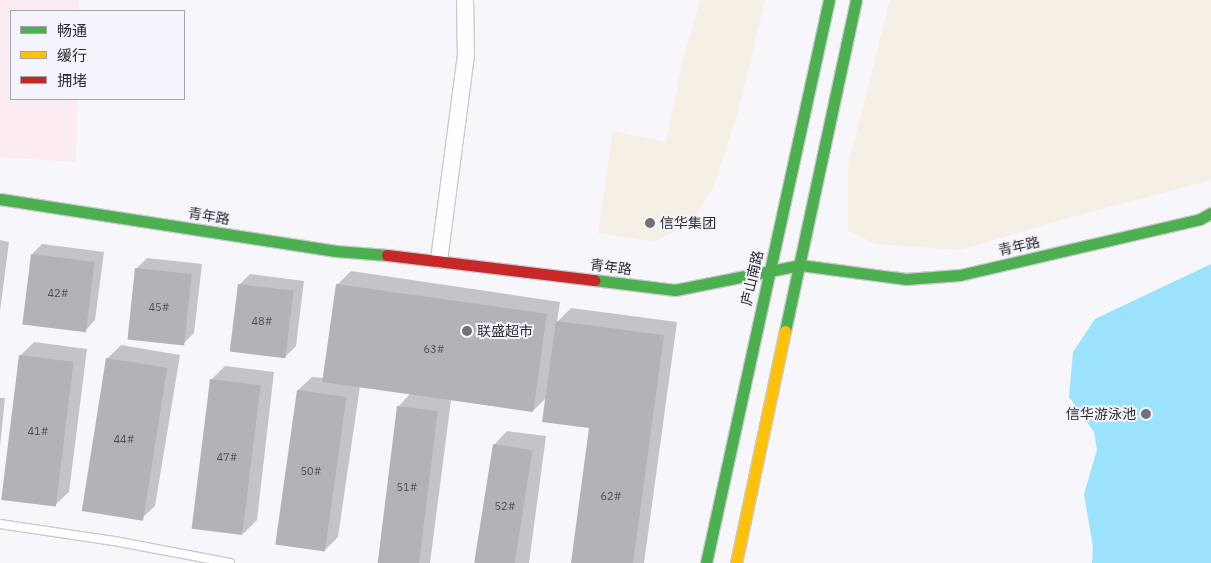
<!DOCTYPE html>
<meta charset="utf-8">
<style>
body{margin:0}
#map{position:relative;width:1211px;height:563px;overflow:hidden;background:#f6f6fb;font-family:"IBM Plex Sans","Noto Sans SC",sans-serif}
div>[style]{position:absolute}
.commercial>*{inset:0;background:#f5efe6}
.education>*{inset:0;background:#faecf1}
.water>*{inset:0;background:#9be3fc}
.shadow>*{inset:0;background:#0003}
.building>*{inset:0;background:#b3b2b6;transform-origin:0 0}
.roads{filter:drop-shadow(1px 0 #cbcbce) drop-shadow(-1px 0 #cbcbce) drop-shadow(0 1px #cbcbce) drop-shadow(0 -1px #cbcbce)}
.lane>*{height:8px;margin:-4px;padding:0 4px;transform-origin:4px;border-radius:4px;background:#fefefe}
.street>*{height:16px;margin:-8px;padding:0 8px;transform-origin:8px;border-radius:8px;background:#fefefe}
.fast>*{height:11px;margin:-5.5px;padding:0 5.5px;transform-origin:5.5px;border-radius:5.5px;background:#4caf50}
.slow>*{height:11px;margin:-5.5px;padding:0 5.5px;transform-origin:5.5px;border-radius:5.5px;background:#ffc107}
.jam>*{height:11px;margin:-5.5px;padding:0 5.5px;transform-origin:5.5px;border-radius:5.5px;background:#c62828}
.dots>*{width:14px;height:14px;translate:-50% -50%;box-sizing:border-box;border:2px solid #f5f4fd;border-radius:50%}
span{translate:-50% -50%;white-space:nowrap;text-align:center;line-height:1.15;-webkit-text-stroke:4px #f5f4fd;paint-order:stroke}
.number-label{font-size:11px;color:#4d4d51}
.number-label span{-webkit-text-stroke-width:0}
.street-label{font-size:14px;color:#2b2b2f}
.poi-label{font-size:14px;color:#2b2b2f}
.left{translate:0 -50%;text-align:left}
.right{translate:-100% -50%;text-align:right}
.legend{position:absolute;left:10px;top:10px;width:175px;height:90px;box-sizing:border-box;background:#f5f4fd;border:1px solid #a4a4ab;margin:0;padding:6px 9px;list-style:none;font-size:15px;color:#2b2b2f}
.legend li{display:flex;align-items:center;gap:10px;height:25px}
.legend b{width:25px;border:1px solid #a4a4ab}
</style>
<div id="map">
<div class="commercial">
<i style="clip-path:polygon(700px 0,765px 0,737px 115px,714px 186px,693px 220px,655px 242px,598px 233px,613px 131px,666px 142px,683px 60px)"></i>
<i style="clip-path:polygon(890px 0,1211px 0,1211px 180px,1061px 220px,961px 250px,876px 244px,848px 231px,848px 165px)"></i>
</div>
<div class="education">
<i style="clip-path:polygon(0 0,79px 0,79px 11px,11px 11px,11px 99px,77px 99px,76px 162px,0 157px)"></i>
</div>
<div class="water">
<i style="clip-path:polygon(1211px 264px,1211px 563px,1092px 563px,1093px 547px,1084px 494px,1097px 450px,1094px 432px,1069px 397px,1073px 352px,1095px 319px)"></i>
</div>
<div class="shadow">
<i style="clip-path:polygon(0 240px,9px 242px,0 311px)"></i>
<i style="clip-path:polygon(42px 244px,104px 252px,95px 320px,85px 331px,32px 254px)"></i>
<i style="clip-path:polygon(147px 258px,202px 264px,194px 333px,183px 344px,136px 269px)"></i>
<i style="clip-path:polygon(351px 271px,560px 302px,557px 322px,571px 308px,677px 322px,644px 563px,572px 563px,591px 427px,547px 397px,532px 412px,451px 400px,430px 563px,378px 563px,398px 407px,410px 394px,360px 386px,338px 537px,325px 550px,298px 390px,312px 377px,323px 378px,337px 285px)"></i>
<i style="clip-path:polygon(250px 274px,304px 281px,296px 346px,285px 357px,239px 285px)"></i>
<i style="clip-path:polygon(34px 342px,87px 349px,69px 492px,55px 505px,20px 356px)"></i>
<i style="clip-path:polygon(121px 345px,180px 355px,155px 506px,141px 519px,107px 359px)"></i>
<i style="clip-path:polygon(225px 366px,274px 372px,257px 520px,243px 534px,211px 380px)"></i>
<i style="clip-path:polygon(0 398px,5px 398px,0 447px)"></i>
<i style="clip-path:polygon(507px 431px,546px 436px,529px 563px,478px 563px,494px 445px)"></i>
</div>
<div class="building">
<i style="left:31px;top:254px;width:64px;height:71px;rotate:7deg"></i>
<i style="left:135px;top:268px;width:57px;height:72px;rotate:6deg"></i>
<i style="left:238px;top:284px;width:56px;height:68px;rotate:7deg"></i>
<i style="left:336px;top:284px;width:213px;height:99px;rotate:8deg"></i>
<i style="clip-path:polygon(556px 321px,664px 335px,633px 563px,571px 563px,589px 428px,542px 422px)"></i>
<i style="left:19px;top:355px;width:55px;height:146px;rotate:7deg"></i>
<i style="left:106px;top:358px;width:62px;height:155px;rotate:9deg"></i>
<i style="left:210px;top:379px;width:51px;height:151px;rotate:7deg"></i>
<i style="left:297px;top:390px;width:50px;height:156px;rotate:8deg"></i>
<i style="left:397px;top:406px;width:41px;height:158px;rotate:7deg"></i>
<i style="left:493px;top:444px;width:40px;height:120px;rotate:9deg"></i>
</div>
<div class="roads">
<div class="lane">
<i style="left:0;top:524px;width:115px;rotate:8.5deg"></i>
<i style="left:114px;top:541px;width:118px;rotate:10.7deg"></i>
</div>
<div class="street">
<i style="left:439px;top:260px;width:206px;rotate:-82.5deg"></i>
<i style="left:466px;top:56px;width:56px;rotate:-91deg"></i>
</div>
<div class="fast">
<i style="left:0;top:199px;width:340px;rotate:8.8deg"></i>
<i style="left:336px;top:251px;width:51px;rotate:4.5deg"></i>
<i style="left:594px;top:280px;width:82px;rotate:7deg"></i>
<i style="left:675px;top:290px;width:127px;rotate:-11.3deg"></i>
<i style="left:800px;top:265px;width:107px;rotate:7.5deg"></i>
<i style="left:906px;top:279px;width:54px;rotate:-4.2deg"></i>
<i style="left:960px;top:275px;width:246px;rotate:-13.1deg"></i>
<i style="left:1200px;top:219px;width:13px;rotate:-29deg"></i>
<i style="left:785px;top:331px;width:339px;rotate:-77.9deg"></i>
<i style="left:706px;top:563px;width:576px;rotate:-77.68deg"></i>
</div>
<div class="slow">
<i style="left:736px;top:563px;width:237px;rotate:-78.1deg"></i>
</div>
<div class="jam">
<i style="left:387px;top:255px;width:209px;rotate:6.9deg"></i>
</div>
</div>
<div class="dots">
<i style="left:650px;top:223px;background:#727276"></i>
<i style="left:467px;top:331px;background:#727276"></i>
<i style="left:1146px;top:414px;background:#727276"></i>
</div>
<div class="number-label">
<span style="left:58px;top:293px">42#</span>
<span style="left:159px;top:307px">45#</span>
<span style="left:262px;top:321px">48#</span>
<span style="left:434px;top:349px">63#</span>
<span style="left:38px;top:431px">41#</span>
<span style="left:124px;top:439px">44#</span>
<span style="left:227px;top:457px">47#</span>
<span style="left:311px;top:471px">50#</span>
<span style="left:407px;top:487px">51#</span>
<span style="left:611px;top:496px">62#</span>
<span style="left:505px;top:506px">52#</span>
</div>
<div class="street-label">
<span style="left:209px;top:216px;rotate:9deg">青年路</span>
<span style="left:1019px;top:246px;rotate:-13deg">青年路</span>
<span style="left:611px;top:267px;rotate:7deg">青年路</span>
<span style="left:752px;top:278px;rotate:-77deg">庐山南路</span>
</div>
<div class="poi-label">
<span class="left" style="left:660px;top:223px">信华集团</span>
<span class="left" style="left:477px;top:331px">联盛超市</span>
<span class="right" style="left:1136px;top:414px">信华游泳池</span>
</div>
<ul class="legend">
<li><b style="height:6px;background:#4caf50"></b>畅通</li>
<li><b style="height:6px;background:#ffc107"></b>缓行</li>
<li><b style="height:6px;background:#c62828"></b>拥堵</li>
</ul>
</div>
